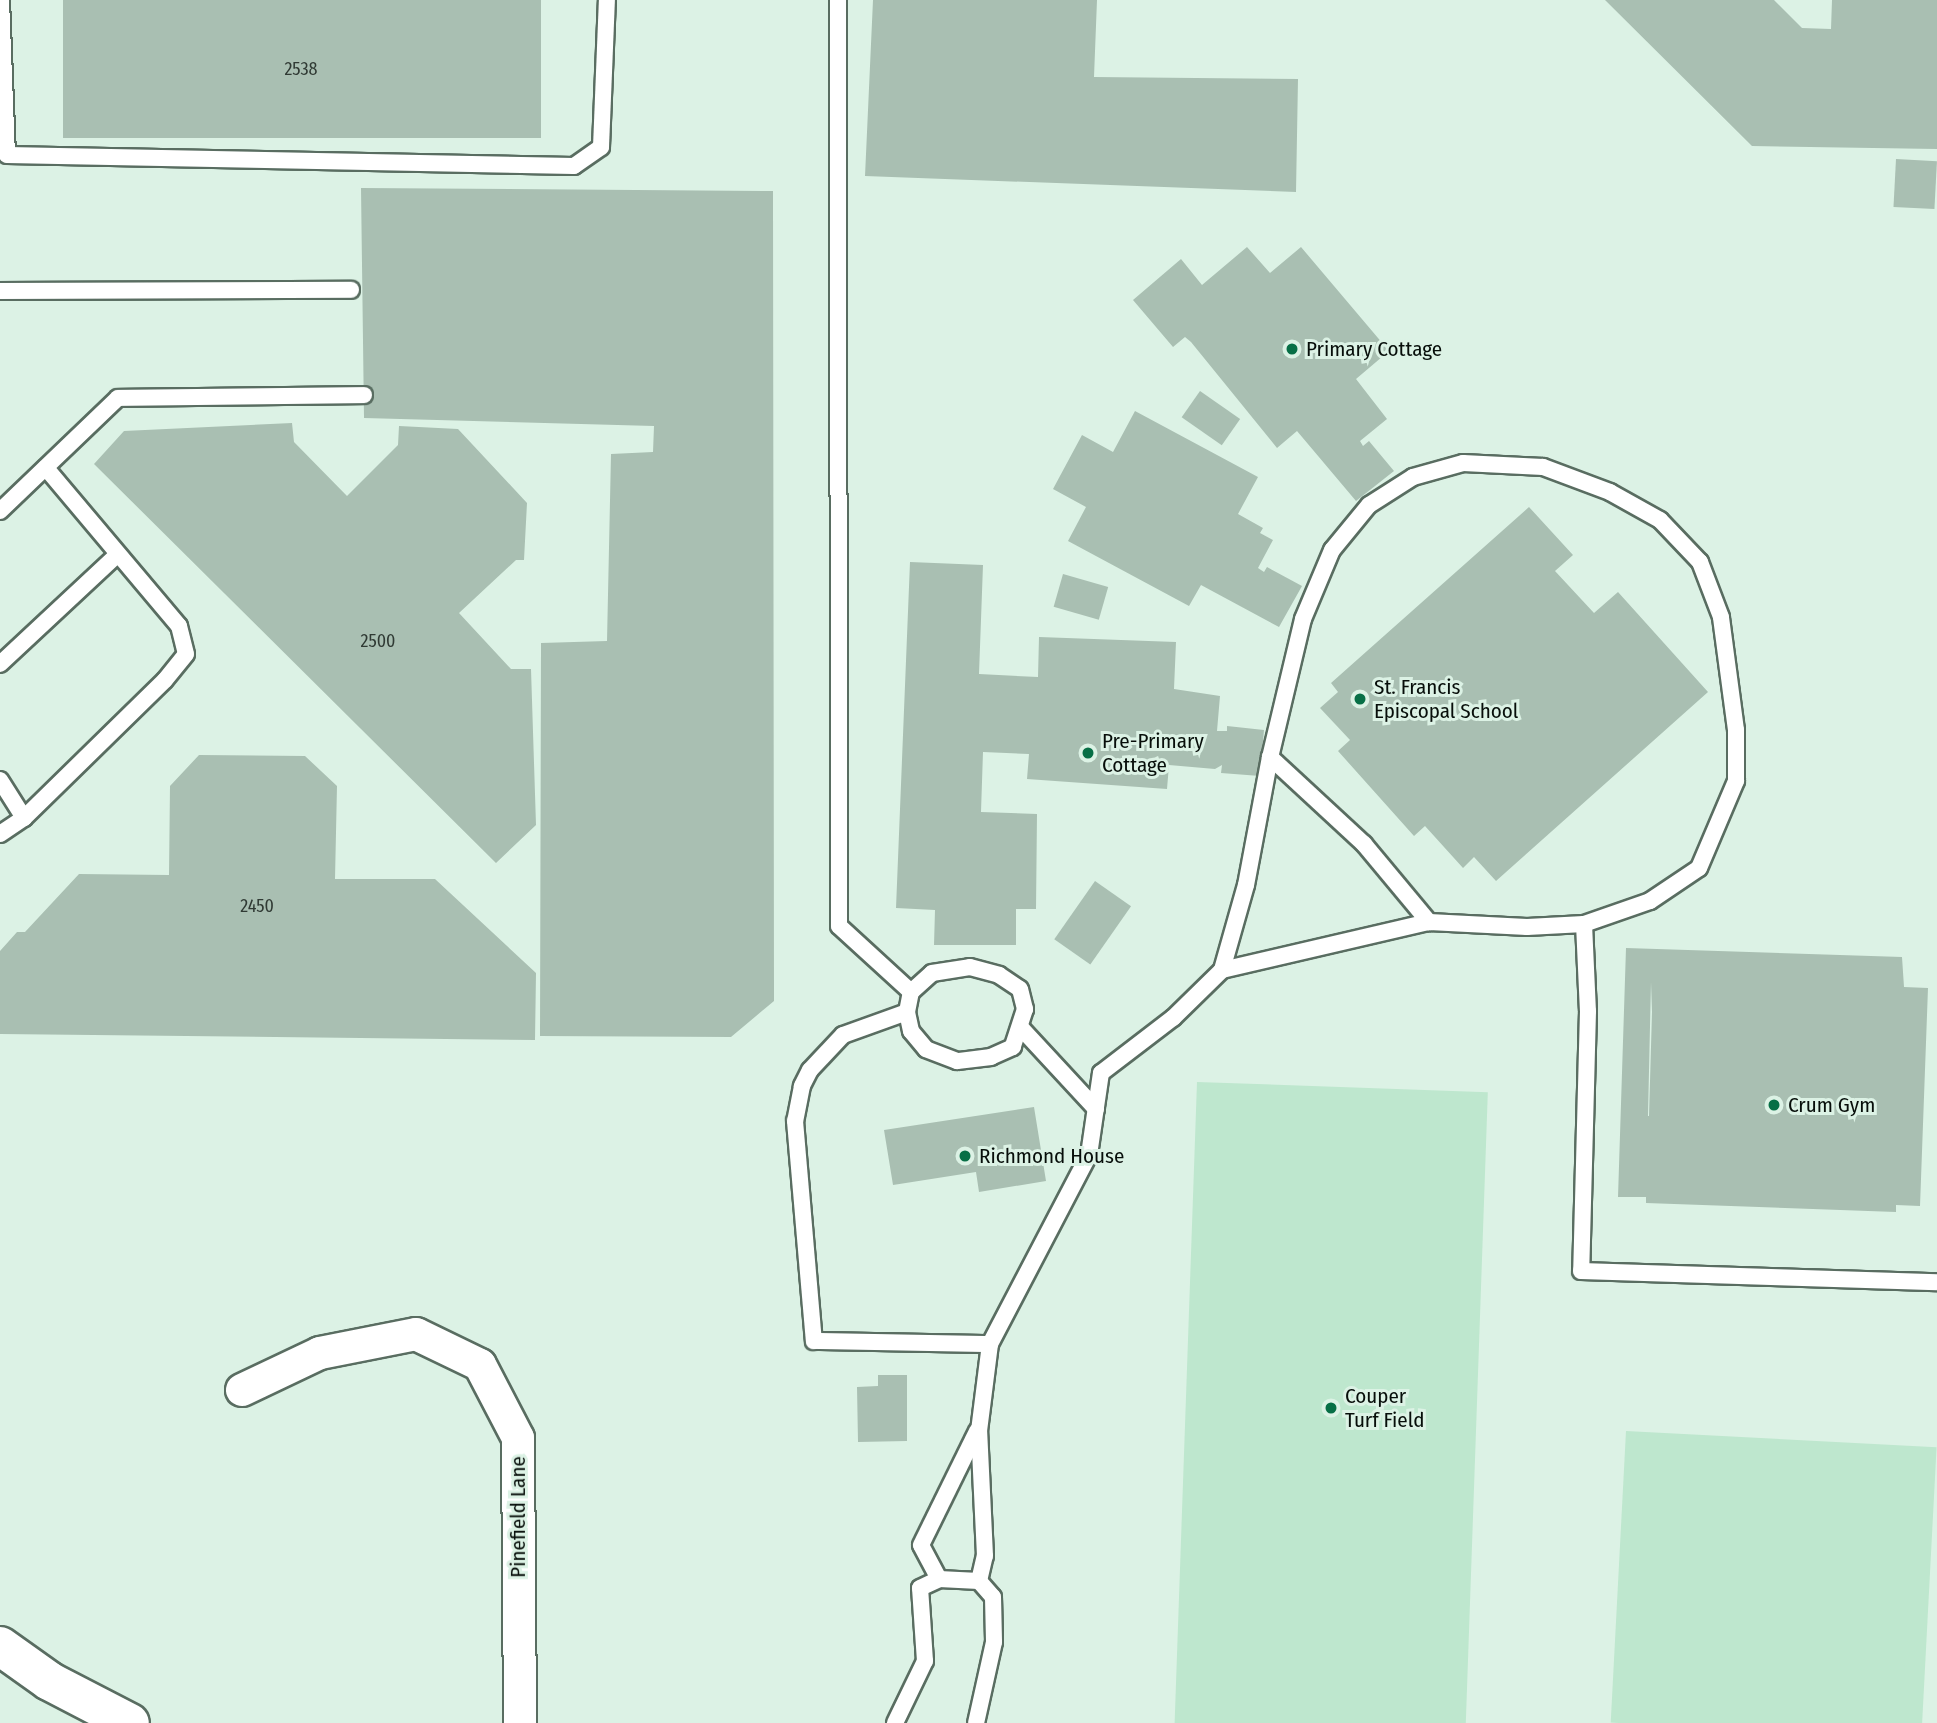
<!DOCTYPE html>
<style>
body{margin:0}
#map{position:relative;width:1937px;height:1723px;overflow:hidden;background:#dcf2e5;font-family:"Fira Sans Condensed",sans-serif}
div>[style]{position:absolute}
.green>*{inset:0;background:#bee7ce;transform-origin:0 0}
.building>*{inset:0;background:#a9bfb2;transform-origin:0 0}
.roads{filter:drop-shadow(2px 0 #596d61) drop-shadow(-2px 0 #596d61) drop-shadow(0 2px #596d61) drop-shadow(0 -2px #596d61)}
.service>*{height:16px;margin:-8px;padding:0 8px;transform-origin:8px;border-radius:8px;background:#fff}
.minor>*{height:32px;margin:-16px;padding:0 16px;transform-origin:16px;border-radius:16px;background:#fff}
.tertiary>*{height:38px;margin:-19px;padding:0 19px;transform-origin:19px;border-radius:19px;background:#fff}
.dots>*{width:19px;height:19px;translate:-50% -50%;box-sizing:border-box;border:4px solid #dcf2e5;border-radius:50%}
span{translate:-50% -50%;white-space:nowrap;text-align:center;line-height:1.15;-webkit-text-stroke:6px #dcf2e5;paint-order:stroke}
.number-label{font-size:18px;color:#303a34}
.number-label span{-webkit-text-stroke-width:0}
.poi-label{font-size:21px;color:#070e0a}
.left{translate:0 -50%;text-align:left}
.street-label{font-size:21px;color:#070e0a}
</style>
<div id="map">
<div class="green">
<i style="left:1197px;top:1082px;width:291px;height:642px;rotate:2deg"></i>
<i style="left:1626px;top:1431px;width:311px;height:292px;rotate:3deg"></i>
</div>
<div class="building">
<i style="left:63px;top:0;width:478px;height:138px"></i>
<i style="clip-path:polygon(873px 0,1097px 0,1094px 77px,1298px 79px,1296px 192px,865px 176px)"></i>
<i style="clip-path:polygon(1605px 0,1774px 0,1802px 28px,1831px 29px,1832px 0,1937px 0,1937px 149px,1752px 146px)"></i>
<i style="left:1896px;top:159px;width:41px;height:48px;rotate:3deg"></i>
<i style="clip-path:polygon(361px 188px,773px 191px,774px 1001px,731px 1037px,540px 1036px,541px 643px,607px 641px,611px 454px,653px 452px,654px 426px,364px 418px)"></i>
<i style="clip-path:polygon(1247px 247px,1270px 273px,1301px 247px,1389px 351px,1356px 379px,1387px 419px,1360px 441px,1363px 446px,1369px 441px,1394px 471px,1356px 501px,1297px 431px,1277px 448px,1191px 342px,1185px 337px,1173px 347px,1133px 300px,1181px 259px,1202px 285px)"></i>
<i style="left:1200px;top:391px;width:49px;height:32px;rotate:35deg"></i>
<i style="clip-path:polygon(1135px 411px,1258px 477px,1238px 514px,1263px 528px,1260px 533px,1273px 540px,1258px 568px,1264px 572px,1267px 567px,1302px 586px,1279px 627px,1201px 585px,1189px 606px,1068px 541px,1086px 507px,1053px 489px,1082px 435px,1113px 452px)"></i>
<i style="clip-path:polygon(292px 423px,294px 442px,347px 496px,398px 445px,399px 426px,458px 429px,527px 503px,524px 560px,516px 560px,459px 613px,511px 669px,531px 669px,536px 825px,496px 863px,94px 464px,124px 431px)"></i>
<i style="clip-path:polygon(1529px 507px,1573px 555px,1555px 571px,1594px 613px,1618px 592px,1708px 692px,1496px 881px,1474px 857px,1463px 868px,1425px 826px,1414px 836px,1338px 751px,1350px 740px,1320px 708px,1338px 692px,1331px 683px)"></i>
<i style="clip-path:polygon(910px 562px,983px 565px,979px 674px,1038px 677px,1039px 637px,1176px 642px,1174px 689px,1220px 696px,1217px 731px,1227px 731px,1227px 726px,1264px 730px,1260px 776px,1221px 773px,1222px 765px,1215px 769px,1169px 765px,1167px 789px,1027px 779px,1029px 754px,983px 752px,981px 812px,1037px 814px,1036px 909px,1016px 909px,1016px 945px,934px 945px,935px 910px,896px 908px)"></i>
<i style="left:1063px;top:574px;width:47px;height:34px;rotate:16deg"></i>
<i style="clip-path:polygon(199px 755px,305px 756px,337px 786px,335px 879px,435px 879px,536px 973px,535px 1040px,0 1034px,0 951px,17px 932px,25px 932px,79px 874px,169px 875px,170px 786px)"></i>
<i style="left:1095px;top:881px;width:44px;height:71px;rotate:35deg"></i>
<i style="clip-path:polygon(evenodd,1626px 948px,1902px 957px,1904px 987px,1928px 988px,1920px 1206px,1896px 1205px,1896px 1212px,1646px 1203px,1646px 1197px,1618px 1197px,1626px 948px,1651px 982px,1652px 1012px,1649px 1116px,1648px 1116px,1651px 982px)"></i>
<i style="clip-path:polygon(1034px 1107px,1046px 1181px,979px 1192px,976px 1172px,893px 1185px,884px 1130px)"></i>
<i style="clip-path:polygon(878px 1375px,907px 1375px,907px 1441px,858px 1442px,857px 1387px,878px 1386px)"></i>
</div>
<div class="roads">
<div class="service">
<i style="left:1px;top:0;width:155px;rotate:87.8deg"></i>
<i style="left:7px;top:155px;width:567px;rotate:1.11deg"></i>
<i style="left:574px;top:166px;width:33px;rotate:-35deg"></i>
<i style="left:601px;top:147px;width:147px;rotate:-87.7deg"></i>
<i style="left:838px;top:0;width:926px;rotate:89.94deg"></i>
<i style="left:839px;top:926px;width:98px;rotate:42.5deg"></i>
<i style="left:0;top:291px;width:351px;rotate:-0.2deg"></i>
<i style="left:0;top:511px;width:163px;rotate:-43.8deg"></i>
<i style="left:118px;top:398px;width:246px;rotate:-0.7deg"></i>
<i style="left:0;top:664px;width:158px;rotate:-43deg"></i>
<i style="left:1270px;top:757px;width:128px;rotate:42.8deg"></i>
<i style="left:1364px;top:844px;width:102px;rotate:50.2deg"></i>
<i style="left:0;top:780px;width:45px;rotate:57.7deg"></i>
<i style="left:0;top:834px;width:29px;rotate:-34deg"></i>
<i style="left:24px;top:818px;width:197px;rotate:-44.4deg"></i>
<i style="left:165px;top:680px;width:33px;rotate:-51deg"></i>
<i style="left:186px;top:654px;width:29px;rotate:-104deg"></i>
<i style="left:179px;top:626px;width:207px;rotate:-130.1deg"></i>
<i style="left:1584px;top:924px;width:87px;rotate:87.4deg"></i>
<i style="left:1588px;top:1011px;width:260px;rotate:91.5deg"></i>
<i style="left:1581px;top:1271px;width:356px;rotate:1.8deg"></i>
<i style="left:970px;top:967px;width:30px;rotate:15deg"></i>
<i style="left:999px;top:975px;width:25px;rotate:34deg"></i>
<i style="left:1020px;top:989px;width:21px;rotate:76deg"></i>
<i style="left:1025px;top:1009px;width:40px;rotate:108deg"></i>
<i style="left:1013px;top:1047px;width:24px;rotate:156deg"></i>
<i style="left:991px;top:1057px;width:34px;rotate:173deg"></i>
<i style="left:957px;top:1061px;width:33px;rotate:-159deg"></i>
<i style="left:926px;top:1049px;width:23px;rotate:-130deg"></i>
<i style="left:911px;top:1031px;width:19px;rotate:-102deg"></i>
<i style="left:907px;top:1012px;width:20px;rotate:-79deg"></i>
<i style="left:911px;top:992px;width:28px;rotate:-42deg"></i>
<i style="left:932px;top:973px;width:38px;rotate:-9deg"></i>
<i style="left:907px;top:1012px;width:68px;rotate:160.2deg"></i>
<i style="left:843px;top:1035px;width:48px;rotate:133.3deg"></i>
<i style="left:810px;top:1070px;width:18px;rotate:117deg"></i>
<i style="left:802px;top:1086px;width:36px;rotate:101deg"></i>
<i style="left:795px;top:1121px;width:221px;rotate:85.1deg"></i>
<i style="left:814px;top:1341px;width:176px;rotate:1deg"></i>
<i style="left:1022px;top:1029px;width:109px;rotate:47.2deg"></i>
<i style="left:939px;top:1579px;width:38px;rotate:-118deg"></i>
<i style="left:921px;top:1545px;width:127px;rotate:-63.8deg"></i>
<i style="left:979px;top:1581px;width:26px;rotate:-77deg"></i>
<i style="left:985px;top:1556px;width:125px;rotate:-92.7deg"></i>
<i style="left:979px;top:1431px;width:88px;rotate:-82.8deg"></i>
<i style="left:990px;top:1344px;width:213px;rotate:-62.4deg"></i>
<i style="left:1089px;top:1155px;width:83px;rotate:-81.7deg"></i>
<i style="left:1101px;top:1073px;width:91px;rotate:-37.4deg"></i>
<i style="left:1173px;top:1018px;width:69px;rotate:-44.4deg"></i>
<i style="left:1222px;top:970px;width:212px;rotate:-13.1deg"></i>
<i style="left:1429px;top:922px;width:98px;rotate:2.9deg"></i>
<i style="left:1527px;top:927px;width:57px;rotate:-3deg"></i>
<i style="left:1584px;top:924px;width:70px;rotate:-19.2deg"></i>
<i style="left:1650px;top:901px;width:59px;rotate:-34deg"></i>
<i style="left:1699px;top:868px;width:95px;rotate:-67deg"></i>
<i style="left:1736px;top:781px;width:51px;rotate:-90deg"></i>
<i style="left:1736px;top:730px;width:114px;rotate:-97.6deg"></i>
<i style="left:1721px;top:617px;width:59px;rotate:-110.9deg"></i>
<i style="left:1700px;top:562px;width:58px;rotate:-133.6deg"></i>
<i style="left:1660px;top:520px;width:57px;rotate:-150.8deg"></i>
<i style="left:1610px;top:492px;width:72px;rotate:-159.5deg"></i>
<i style="left:1543px;top:467px;width:80px;rotate:-177.1deg"></i>
<i style="left:1463px;top:463px;width:52px;rotate:164.4deg"></i>
<i style="left:1413px;top:477px;width:52px;rotate:147.5deg"></i>
<i style="left:1369px;top:505px;width:58px;rotate:129.4deg"></i>
<i style="left:1332px;top:550px;width:75px;rotate:112.8deg"></i>
<i style="left:1303px;top:619px;width:142px;rotate:103.4deg"></i>
<i style="left:1270px;top:757px;width:130px;rotate:100.6deg"></i>
<i style="left:1246px;top:885px;width:88px;rotate:105.8deg"></i>
<i style="left:895px;top:1723px;width:69px;rotate:-64.2deg"></i>
<i style="left:925px;top:1661px;width:73px;rotate:-93.9deg"></i>
<i style="left:920px;top:1588px;width:21px;rotate:-25deg"></i>
<i style="left:939px;top:1579px;width:40px;rotate:2.9deg"></i>
<i style="left:979px;top:1581px;width:21px;rotate:49deg"></i>
<i style="left:993px;top:1597px;width:45px;rotate:88.7deg"></i>
<i style="left:994px;top:1642px;width:83px;rotate:102.5deg"></i>
</div>
<div class="minor">
<i style="left:242px;top:1390px;width:86px;rotate:-25.4deg"></i>
<i style="left:320px;top:1353px;width:98px;rotate:-11.2deg"></i>
<i style="left:416px;top:1334px;width:71px;rotate:25.8deg"></i>
<i style="left:480px;top:1365px;width:82px;rotate:62.5deg"></i>
<i style="left:518px;top:1438px;width:285px;rotate:89.6deg"></i>
</div>
<div class="tertiary">
<i style="left:0;top:1646px;width:60px;rotate:35.5deg"></i>
<i style="left:49px;top:1681px;width:91px;rotate:27.4deg"></i>
</div>
</div>
<div class="dots">
<i style="left:1292px;top:349px;background:#076f46"></i>
<i style="left:1360px;top:699px;background:#076f46"></i>
<i style="left:1088px;top:753px;background:#076f46"></i>
<i style="left:1774px;top:1105px;background:#076f46"></i>
<i style="left:965px;top:1156px;background:#076f46"></i>
<i style="left:1331px;top:1408px;background:#076f46"></i>
</div>
<div class="number-label">
<span style="left:301px;top:69px">2538</span>
<span style="left:378px;top:641px">2500</span>
<span style="left:257px;top:906px">2450</span>
</div>
<div class="poi-label">
<span class="left" style="left:1306px;top:349px">Primary Cottage</span>
<span class="left" style="left:1374px;top:699px">St. Francis<br>Episcopal School</span>
<span class="left" style="left:1102px;top:753px">Pre-Primary<br>Cottage</span>
<span class="left" style="left:1788px;top:1105px">Crum Gym</span>
<span class="left" style="left:979px;top:1156px">Richmond House</span>
<span class="left" style="left:1345px;top:1408px">Couper<br>Turf Field</span>
</div>
<div class="street-label">
<span style="left:518px;top:1517px;rotate:-90deg">Pinefield Lane</span>
</div>
</div>
